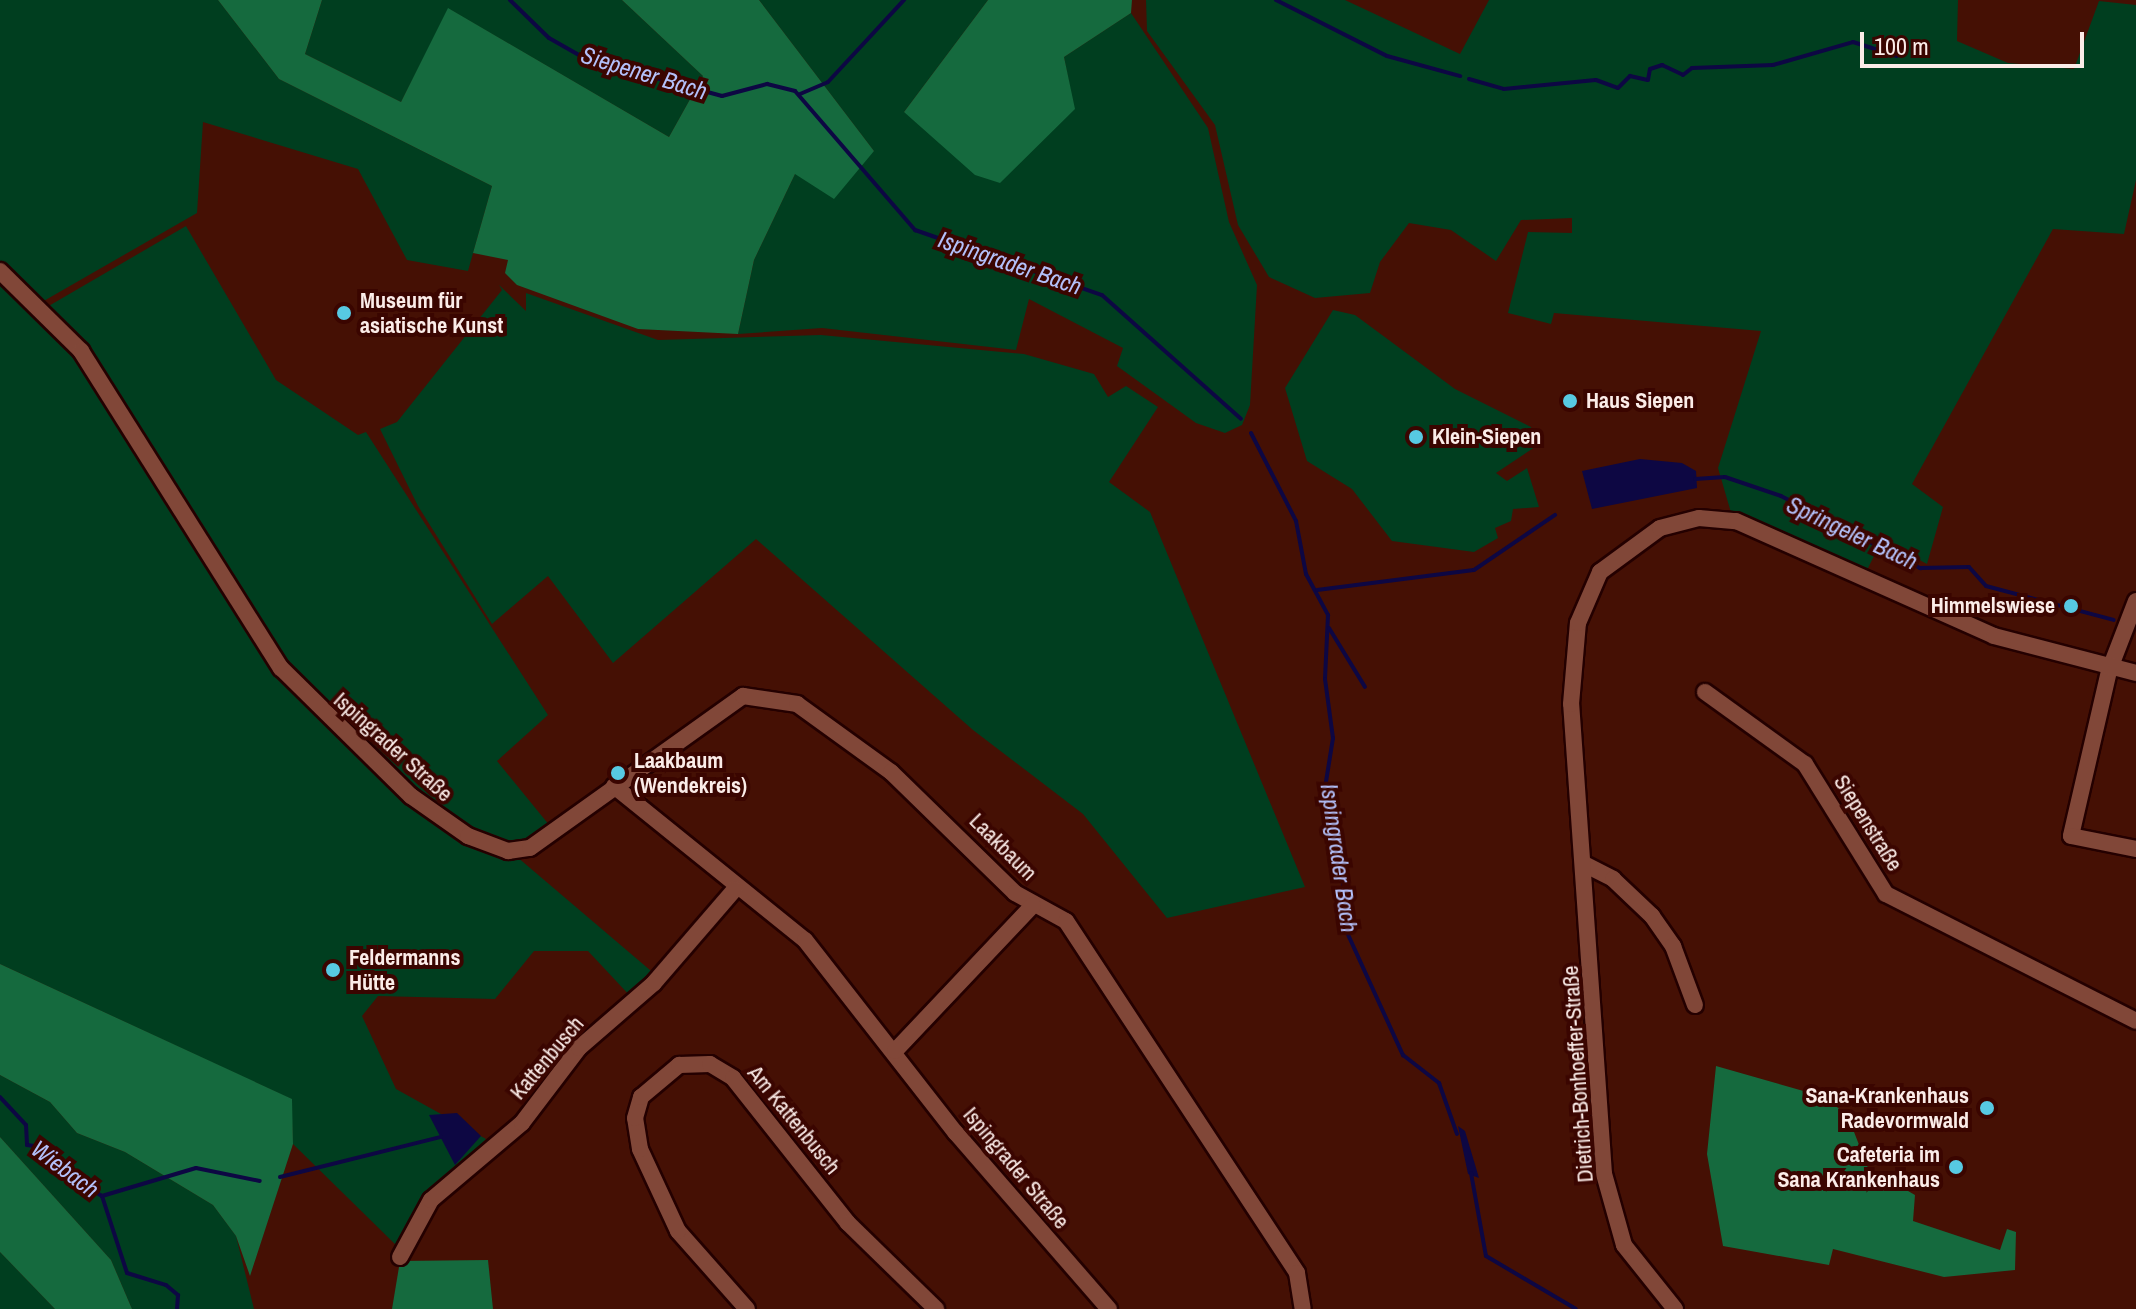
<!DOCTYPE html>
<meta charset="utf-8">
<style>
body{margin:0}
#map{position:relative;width:2136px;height:1309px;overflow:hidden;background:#451004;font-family:"Archivo Narrow",sans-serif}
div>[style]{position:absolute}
.green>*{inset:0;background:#003e1f}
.forest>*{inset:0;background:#156a3e}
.water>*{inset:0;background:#0d0743}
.stream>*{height:4px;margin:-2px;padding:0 2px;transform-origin:2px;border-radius:2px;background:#0d0743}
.roads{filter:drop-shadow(2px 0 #240000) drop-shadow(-2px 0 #240000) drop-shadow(0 2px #240000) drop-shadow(0 -2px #240000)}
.minor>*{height:16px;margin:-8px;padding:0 8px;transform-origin:8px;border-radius:8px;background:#814738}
.dots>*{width:22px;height:22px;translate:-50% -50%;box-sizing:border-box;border:4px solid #3a0500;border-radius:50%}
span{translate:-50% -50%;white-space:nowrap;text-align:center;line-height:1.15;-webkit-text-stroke:8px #3a0500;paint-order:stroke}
.poi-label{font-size:22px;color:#fbece8;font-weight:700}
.left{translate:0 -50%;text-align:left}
.right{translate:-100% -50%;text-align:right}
.street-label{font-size:22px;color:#fbece8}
.water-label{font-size:24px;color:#b3c0f9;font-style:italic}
.scale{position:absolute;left:1860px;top:32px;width:224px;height:36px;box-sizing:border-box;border:4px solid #fbece8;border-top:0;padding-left:10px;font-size:24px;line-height:28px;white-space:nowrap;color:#fbece8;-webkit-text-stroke:6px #3a0500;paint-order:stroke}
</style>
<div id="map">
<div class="green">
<i style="clip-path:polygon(0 0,218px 0,279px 79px,492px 186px,468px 271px,407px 260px,358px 169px,203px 122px,197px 213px,42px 302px,0 269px)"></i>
<i style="clip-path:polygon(322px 0,622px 0,703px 76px,669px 137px,449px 9px,401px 102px,305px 54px)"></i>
<i style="clip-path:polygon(759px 0,988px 0,904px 112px,1043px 139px,1074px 109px,1064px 57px,1131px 13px,1208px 128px,1229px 222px,1257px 285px,1250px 405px,1242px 425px,1225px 433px,1196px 423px,1117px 366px,1123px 348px,1029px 299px,1016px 350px,822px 328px,738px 334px,754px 260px,795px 174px,874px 151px)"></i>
<i style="clip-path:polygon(1146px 0,1345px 0,1460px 54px,1489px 0,1958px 0,1957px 41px,2008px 63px,2074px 69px,2099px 1px,2136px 5px,2136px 180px,2124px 234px,2053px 229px,1912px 484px,1943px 507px,1927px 564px,1882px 540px,1866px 572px,1732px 516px,1718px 468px,1761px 331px,1554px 313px,1551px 324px,1508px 313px,1528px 232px,1572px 233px,1572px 218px,1521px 220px,1496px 261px,1451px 230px,1409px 223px,1380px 262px,1370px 293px,1315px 298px,1269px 277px,1238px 225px,1215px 125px,1147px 31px)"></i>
<i style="clip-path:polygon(186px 226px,276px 380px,358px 435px,366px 432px,548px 715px,497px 761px,550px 826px,525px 843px,505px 846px,445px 818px,285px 669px,47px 307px)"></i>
<i style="clip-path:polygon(0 276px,69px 338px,279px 668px,408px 797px,516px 856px,657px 976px,632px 998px,588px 951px,534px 951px,495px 999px,378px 996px,362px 1016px,396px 1089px,486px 1139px,430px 1198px,400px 1249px,293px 1144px,291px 1099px,0 964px)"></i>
<i style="clip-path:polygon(499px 285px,526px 311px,526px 293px,658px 340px,821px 335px,1024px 354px,1094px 374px,1108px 397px,1126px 386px,1158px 407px,1109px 482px,1150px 512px,1305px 887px,1167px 918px,1083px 814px,973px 730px,756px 539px,613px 663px,548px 576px,492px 624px,418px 506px,380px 429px,397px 422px,502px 290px)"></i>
<i style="clip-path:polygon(1333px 310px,1355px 315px,1455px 389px,1531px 427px,1535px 447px,1496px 473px,1507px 481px,1527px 468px,1539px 507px,1513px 509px,1511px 521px,1495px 528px,1498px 538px,1474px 552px,1392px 541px,1352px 489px,1307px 461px,1285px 388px)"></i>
<i style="clip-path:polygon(0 1075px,50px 1102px,77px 1133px,125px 1152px,213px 1205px,236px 1236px,254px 1309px,132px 1309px,111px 1260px,0 1137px)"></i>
<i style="clip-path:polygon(0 1252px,55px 1309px,0 1309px)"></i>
</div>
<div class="forest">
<i style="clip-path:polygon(218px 0,322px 0,305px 54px,401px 102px,448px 8px,669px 137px,703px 76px,622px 0,759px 0,874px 151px,834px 199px,795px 174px,754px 260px,738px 334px,638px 329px,517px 285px,505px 273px,508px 260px,473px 253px,492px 186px,279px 79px)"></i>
<i style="clip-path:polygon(988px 0,1132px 0,1131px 13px,1064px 57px,1075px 109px,1000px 183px,975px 175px,904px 112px)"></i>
<i style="clip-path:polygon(0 964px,292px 1099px,293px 1144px,250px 1276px,236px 1236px,213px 1205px,125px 1152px,77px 1133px,50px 1102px,0 1075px)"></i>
<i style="clip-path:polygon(1716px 1066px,1828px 1098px,1849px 1119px,1868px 1168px,1915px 1195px,1913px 1221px,2000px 1250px,2007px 1229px,2016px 1232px,2015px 1270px,1944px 1277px,1833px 1249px,1829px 1265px,1723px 1246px,1707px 1154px)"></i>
<i style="clip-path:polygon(0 1137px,111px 1260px,132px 1309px,55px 1309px,0 1252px)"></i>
<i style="clip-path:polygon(488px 1260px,493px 1309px,392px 1309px,400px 1261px)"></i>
</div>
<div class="water">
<i style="clip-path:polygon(1640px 459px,1682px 463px,1696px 471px,1697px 488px,1592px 509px,1582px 471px)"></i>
<i style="clip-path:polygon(457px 1113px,481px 1136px,455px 1165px,429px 1115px)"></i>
<i style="clip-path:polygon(1458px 1126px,1465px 1131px,1479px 1178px,1468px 1174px)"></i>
</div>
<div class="stream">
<i style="left:510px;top:0;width:54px;rotate:44.3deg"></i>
<i style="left:549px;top:38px;width:43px;rotate:29.6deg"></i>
<i style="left:586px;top:59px;width:141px;rotate:15.2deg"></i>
<i style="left:722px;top:96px;width:47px;rotate:-14.9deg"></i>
<i style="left:767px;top:84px;width:29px;rotate:14deg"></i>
<i style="left:795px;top:91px;width:184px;rotate:49.2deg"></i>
<i style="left:915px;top:230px;width:198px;rotate:19.2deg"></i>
<i style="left:1102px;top:295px;width:186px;rotate:41.7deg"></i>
<i style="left:1276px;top:0;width:124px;rotate:26.8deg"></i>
<i style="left:1387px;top:56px;width:76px;rotate:15.3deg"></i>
<i style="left:1469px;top:79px;width:36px;rotate:16deg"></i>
<i style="left:1504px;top:89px;width:92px;rotate:-5.6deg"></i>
<i style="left:1596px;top:80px;width:23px;rotate:20deg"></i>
<i style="left:1618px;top:88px;width:17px;rotate:-45deg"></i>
<i style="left:1630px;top:76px;width:18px;rotate:13deg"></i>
<i style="left:1648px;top:80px;width:11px;rotate:-80deg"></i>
<i style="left:1650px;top:69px;width:13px;rotate:-18deg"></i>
<i style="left:1662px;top:65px;width:23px;rotate:25deg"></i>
<i style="left:1683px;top:75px;width:11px;rotate:-38deg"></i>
<i style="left:1692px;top:68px;width:81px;rotate:-2.1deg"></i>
<i style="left:1773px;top:65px;width:83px;rotate:-16deg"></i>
<i style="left:1853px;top:42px;width:46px;rotate:17.7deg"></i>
<i style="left:800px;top:94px;width:30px;rotate:-23deg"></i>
<i style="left:828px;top:82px;width:112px;rotate:-47.2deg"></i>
<i style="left:1251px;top:433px;width:99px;rotate:62.9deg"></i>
<i style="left:1296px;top:521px;width:54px;rotate:79.3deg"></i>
<i style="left:1306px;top:574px;width:47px;rotate:61.8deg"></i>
<i style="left:1328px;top:615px;width:64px;rotate:92.7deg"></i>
<i style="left:1325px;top:679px;width:60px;rotate:82.3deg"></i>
<i style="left:1333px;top:738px;width:51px;rotate:99.1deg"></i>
<i style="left:1325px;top:788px;width:77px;rotate:77.2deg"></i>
<i style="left:1342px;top:863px;width:65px;rotate:87.4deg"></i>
<i style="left:1345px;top:928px;width:140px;rotate:65.5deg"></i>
<i style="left:1403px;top:1055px;width:46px;rotate:37.9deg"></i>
<i style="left:1439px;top:1083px;width:54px;rotate:70.6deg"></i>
<i style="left:1695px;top:479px;width:30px;rotate:-4deg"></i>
<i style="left:1725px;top:477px;width:59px;rotate:18.7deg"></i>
<i style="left:1781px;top:496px;width:157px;rotate:27.4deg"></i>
<i style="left:1920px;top:568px;width:49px;rotate:-1.2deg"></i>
<i style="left:1969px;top:567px;width:25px;rotate:48deg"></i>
<i style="left:1986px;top:586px;width:132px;rotate:14.9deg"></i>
<i style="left:1317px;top:590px;width:158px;rotate:-7.3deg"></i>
<i style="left:1474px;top:570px;width:98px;rotate:-34.2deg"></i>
<i style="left:1329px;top:628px;width:69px;rotate:58.6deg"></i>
<i style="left:0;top:1097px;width:38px;rotate:47deg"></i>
<i style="left:26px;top:1125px;width:20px;rotate:87deg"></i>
<i style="left:27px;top:1145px;width:15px;rotate:8deg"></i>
<i style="left:42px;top:1147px;width:35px;rotate:50deg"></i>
<i style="left:65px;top:1174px;width:43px;rotate:30.7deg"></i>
<i style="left:102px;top:1196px;width:81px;rotate:72deg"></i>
<i style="left:127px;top:1273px;width:41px;rotate:17.1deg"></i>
<i style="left:166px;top:1285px;width:16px;rotate:40deg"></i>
<i style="left:178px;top:1295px;width:14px;rotate:94deg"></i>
<i style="left:1471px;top:1173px;width:84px;rotate:79.8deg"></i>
<i style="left:1486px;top:1256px;width:104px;rotate:30.5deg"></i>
<i style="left:280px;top:1177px;width:166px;rotate:-14deg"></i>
<i style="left:102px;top:1196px;width:98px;rotate:-16.6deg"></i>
<i style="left:196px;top:1168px;width:65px;rotate:11.5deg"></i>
</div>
<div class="roads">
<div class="minor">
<i style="left:0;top:271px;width:114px;rotate:44.6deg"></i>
<i style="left:81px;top:351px;width:375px;rotate:57.8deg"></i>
<i style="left:281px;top:668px;width:182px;rotate:44.6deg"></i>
<i style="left:411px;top:796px;width:70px;rotate:35.1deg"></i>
<i style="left:468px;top:836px;width:43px;rotate:20.6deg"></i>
<i style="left:508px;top:851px;width:22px;rotate:-8deg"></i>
<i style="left:530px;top:848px;width:262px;rotate:-35.5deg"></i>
<i style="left:743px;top:696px;width:55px;rotate:8.4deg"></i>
<i style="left:797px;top:704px;width:116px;rotate:35.9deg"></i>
<i style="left:891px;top:772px;width:173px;rotate:44.3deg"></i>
<i style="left:1015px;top:893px;width:58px;rotate:28.8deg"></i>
<i style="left:1066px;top:921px;width:421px;rotate:56.7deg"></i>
<i style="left:1297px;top:1273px;width:36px;rotate:81deg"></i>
<i style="left:2136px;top:601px;width:75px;rotate:111.1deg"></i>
<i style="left:2109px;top:671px;width:169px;rotate:103deg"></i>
<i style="left:2071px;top:836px;width:66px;rotate:11.3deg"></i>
<i style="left:1705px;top:692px;width:123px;rotate:35.8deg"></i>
<i style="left:1805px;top:764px;width:153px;rotate:58.1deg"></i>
<i style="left:1886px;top:894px;width:280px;rotate:26.9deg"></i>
<i style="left:614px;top:786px;width:245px;rotate:38.9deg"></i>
<i style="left:805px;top:940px;width:245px;rotate:52deg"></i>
<i style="left:956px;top:1133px;width:233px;rotate:49deg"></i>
<i style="left:1584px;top:864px;width:33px;rotate:27deg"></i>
<i style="left:1613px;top:879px;width:54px;rotate:43.5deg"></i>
<i style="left:1652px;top:916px;width:37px;rotate:55deg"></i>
<i style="left:1673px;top:946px;width:63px;rotate:69.6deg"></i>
<i style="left:895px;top:1051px;width:201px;rotate:-46.6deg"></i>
<i style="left:400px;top:1257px;width:65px;rotate:-61.5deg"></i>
<i style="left:431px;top:1200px;width:119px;rotate:-40.2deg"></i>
<i style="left:522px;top:1123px;width:94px;rotate:-52.8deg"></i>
<i style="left:579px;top:1048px;width:99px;rotate:-40.9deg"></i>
<i style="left:654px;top:983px;width:124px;rotate:-49.2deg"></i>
<i style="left:747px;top:1309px;width:104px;rotate:-131.5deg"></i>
<i style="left:678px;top:1231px;width:90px;rotate:-114.9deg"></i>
<i style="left:640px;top:1149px;width:31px;rotate:-99deg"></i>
<i style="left:635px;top:1118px;width:22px;rotate:-74deg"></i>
<i style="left:641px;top:1097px;width:50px;rotate:-40.1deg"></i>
<i style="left:679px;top:1065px;width:31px;rotate:-2deg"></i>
<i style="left:710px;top:1064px;width:27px;rotate:31deg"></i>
<i style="left:733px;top:1078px;width:185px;rotate:51.6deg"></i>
<i style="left:848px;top:1223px;width:123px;rotate:44.3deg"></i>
<i style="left:1675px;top:1309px;width:82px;rotate:-128.6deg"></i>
<i style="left:1624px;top:1245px;width:74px;rotate:-105.7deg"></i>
<i style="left:1604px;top:1174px;width:471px;rotate:-94deg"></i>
<i style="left:1571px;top:704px;width:81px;rotate:-85.1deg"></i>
<i style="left:1578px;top:623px;width:56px;rotate:-66.7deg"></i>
<i style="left:1600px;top:572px;width:74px;rotate:-36.3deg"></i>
<i style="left:1660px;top:528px;width:40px;rotate:-14.4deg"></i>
<i style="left:1699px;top:518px;width:37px;rotate:5deg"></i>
<i style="left:1736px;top:521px;width:282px;rotate:24deg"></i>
<i style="left:1994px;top:636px;width:147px;rotate:14.6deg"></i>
</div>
</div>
<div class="dots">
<i style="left:344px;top:313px;background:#57c9e2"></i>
<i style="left:1570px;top:401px;background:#57c9e2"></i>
<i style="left:1416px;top:437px;background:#57c9e2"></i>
<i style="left:2071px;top:606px;background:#57c9e2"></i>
<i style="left:618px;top:773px;background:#57c9e2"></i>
<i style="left:333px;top:970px;background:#57c9e2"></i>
<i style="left:1987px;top:1108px;background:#57c9e2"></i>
<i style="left:1956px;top:1167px;background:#57c9e2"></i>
</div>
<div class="poi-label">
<span class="left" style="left:360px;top:313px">Museum für<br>asiatische Kunst</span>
<span class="left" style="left:1586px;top:401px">Haus Siepen</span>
<span class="left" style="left:1432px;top:437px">Klein-Siepen</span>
<span class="right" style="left:2055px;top:606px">Himmelswiese</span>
<span class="left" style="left:634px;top:773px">Laakbaum<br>(Wendekreis)</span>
<span class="left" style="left:349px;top:970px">Feldermanns<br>Hütte</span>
<span class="right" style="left:1969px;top:1108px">Sana-Krankenhaus<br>Radevormwald</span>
<span class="right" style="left:1940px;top:1167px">Cafeteria im<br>Sana Krankenhaus</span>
</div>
<div class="street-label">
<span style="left:393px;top:747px;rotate:42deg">Ispingrader Straße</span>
<span style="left:1868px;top:823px;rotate:58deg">Siepenstraße</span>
<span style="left:1003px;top:847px;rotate:45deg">Laakbaum</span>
<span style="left:547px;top:1058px;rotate:-50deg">Kattenbusch</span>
<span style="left:1578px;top:1074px;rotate:-94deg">Dietrich-Bonhoeffer-Straße</span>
<span style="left:794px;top:1120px;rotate:51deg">Am Kattenbusch</span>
<span style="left:1016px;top:1168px;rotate:50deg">Ispingrader Straße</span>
</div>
<div class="water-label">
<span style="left:644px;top:73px;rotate:17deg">Siepener Bach</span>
<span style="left:1010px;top:263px;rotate:19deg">Ispingrader Bach</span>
<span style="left:1852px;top:533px;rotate:25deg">Springeler Bach</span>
<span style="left:1339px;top:858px;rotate:82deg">Ispingrader Bach</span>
<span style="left:65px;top:1169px;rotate:37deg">Wiebach</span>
</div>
<div class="scale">100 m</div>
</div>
